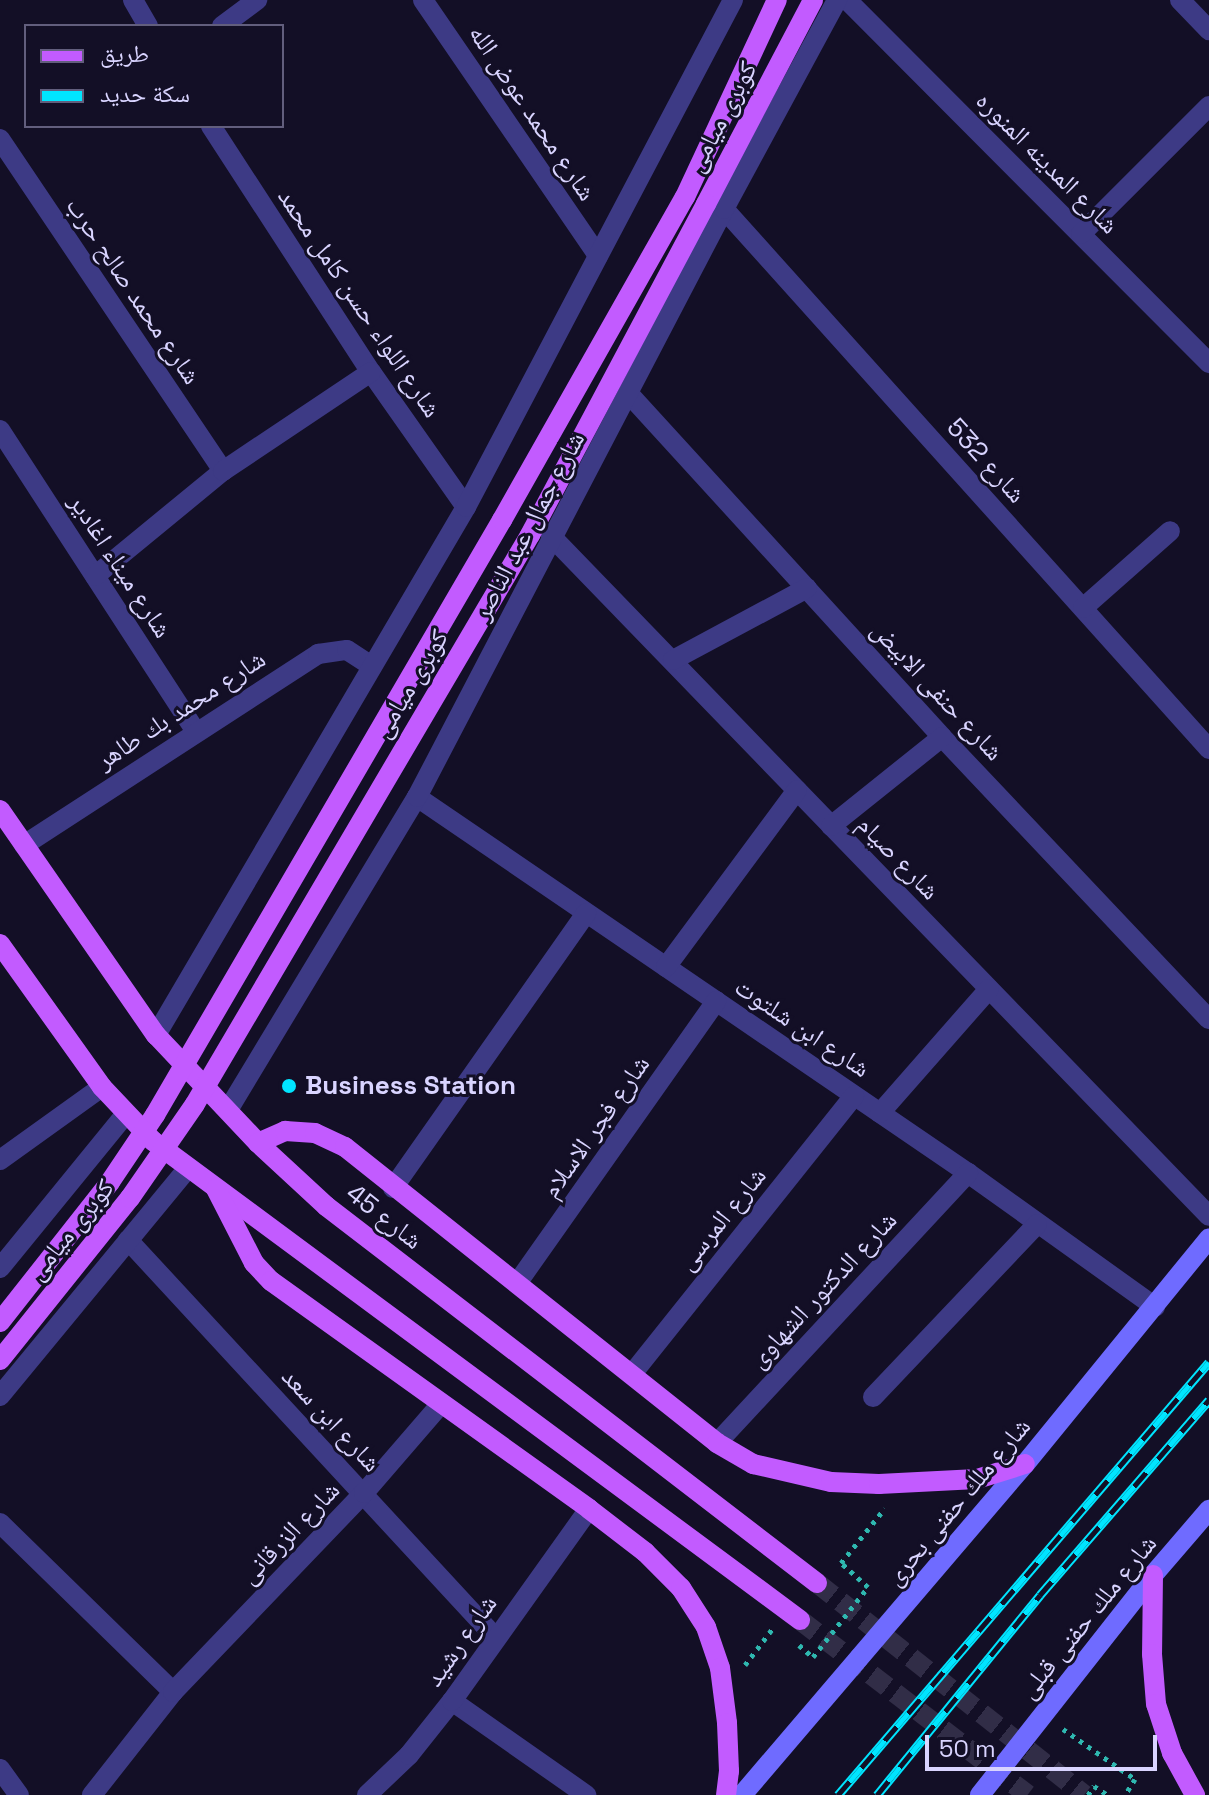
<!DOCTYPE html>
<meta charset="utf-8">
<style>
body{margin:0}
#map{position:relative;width:1209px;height:1795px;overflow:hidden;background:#130f26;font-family:"Space Grotesk","Noto Naskh Arabic",sans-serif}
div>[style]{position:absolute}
.primary-tunnel>*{height:20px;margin-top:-10px;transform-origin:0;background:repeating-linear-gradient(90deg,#312d47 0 20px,transparent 0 30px)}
.path>*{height:5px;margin-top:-2.5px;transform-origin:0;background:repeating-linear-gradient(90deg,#2fb8b0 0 4px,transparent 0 10px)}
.street>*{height:20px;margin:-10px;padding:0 10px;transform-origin:10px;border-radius:10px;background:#3d3a85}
.secondary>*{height:20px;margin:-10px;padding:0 10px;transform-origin:10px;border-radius:10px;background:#6f6bff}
.primary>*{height:20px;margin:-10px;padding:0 10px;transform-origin:10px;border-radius:10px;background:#c25bff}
.rail>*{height:9px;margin-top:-4.5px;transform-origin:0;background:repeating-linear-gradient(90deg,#130f26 0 18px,#00e5ff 0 36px);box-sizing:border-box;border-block:2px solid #00e5ff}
.primary-bridge>*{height:20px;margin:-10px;padding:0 10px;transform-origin:10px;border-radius:10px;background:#c25bff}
.dots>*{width:22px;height:22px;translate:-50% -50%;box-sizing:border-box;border:4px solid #130f26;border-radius:50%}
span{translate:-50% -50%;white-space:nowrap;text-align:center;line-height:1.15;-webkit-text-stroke:6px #130f26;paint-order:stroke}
.street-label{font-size:26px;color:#d9d4ff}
.poi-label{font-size:26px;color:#d9d4ff;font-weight:700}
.left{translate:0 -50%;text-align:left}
.legend{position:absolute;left:24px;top:24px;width:260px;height:104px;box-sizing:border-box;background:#130f26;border:2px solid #625e7d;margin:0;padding:10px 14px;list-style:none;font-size:24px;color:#d9d4ff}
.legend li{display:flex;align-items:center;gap:16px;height:40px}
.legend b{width:40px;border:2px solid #625e7d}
.scale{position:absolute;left:925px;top:1735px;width:232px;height:36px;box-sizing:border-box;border:4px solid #d9d4ff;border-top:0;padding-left:10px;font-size:24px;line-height:28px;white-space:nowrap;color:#d9d4ff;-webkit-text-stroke:6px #130f26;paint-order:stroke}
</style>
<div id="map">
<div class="primary-tunnel">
<i style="left:817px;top:1583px;width:341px;rotate:38.4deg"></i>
<i style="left:800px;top:1620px;width:287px;rotate:37.5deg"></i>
</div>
<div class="path">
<i style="left:799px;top:1645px;width:18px;rotate:41deg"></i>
<i style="left:813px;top:1657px;width:89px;rotate:-51.8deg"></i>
<i style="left:868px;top:1587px;width:36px;rotate:-138deg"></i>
<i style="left:841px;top:1563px;width:70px;rotate:-51.3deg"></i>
<i style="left:745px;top:1665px;width:46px;rotate:-52.9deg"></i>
<i style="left:1063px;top:1729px;width:88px;rotate:34.8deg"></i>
<i style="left:1135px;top:1779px;width:19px;rotate:122deg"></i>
<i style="left:1088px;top:1795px;width:11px;rotate:-56deg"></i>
<i style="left:1094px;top:1786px;width:17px;rotate:33deg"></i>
</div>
<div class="street">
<i style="left:133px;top:0;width:30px;rotate:60deg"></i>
<i style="left:423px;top:0;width:310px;rotate:55.6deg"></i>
<i style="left:847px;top:0;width:513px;rotate:45.08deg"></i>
<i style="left:1180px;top:0;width:42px;rotate:46deg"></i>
<i style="left:222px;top:26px;width:44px;rotate:-36.6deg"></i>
<i style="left:211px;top:126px;width:293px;rotate:57deg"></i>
<i style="left:371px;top:372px;width:165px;rotate:54.9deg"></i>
<i style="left:0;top:139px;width:400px;rotate:56.1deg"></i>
<i style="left:724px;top:209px;width:726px;rotate:48.07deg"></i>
<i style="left:1081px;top:234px;width:181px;rotate:-45deg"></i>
<i style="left:629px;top:394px;width:464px;rotate:47.6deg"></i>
<i style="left:942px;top:737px;width:388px;rotate:46.6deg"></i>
<i style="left:0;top:430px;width:360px;rotate:57deg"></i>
<i style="left:551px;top:536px;width:946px;rotate:45.94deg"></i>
<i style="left:95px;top:576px;width:166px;rotate:-39.4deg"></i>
<i style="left:223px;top:471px;width:178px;rotate:-33.8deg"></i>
<i style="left:1083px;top:608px;width:116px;rotate:-41.5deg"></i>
<i style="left:673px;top:660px;width:152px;rotate:-28.2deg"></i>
<i style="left:417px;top:797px;width:667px;rotate:34.31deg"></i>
<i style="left:968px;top:1173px;width:230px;rotate:35.6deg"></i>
<i style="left:831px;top:826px;width:142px;rotate:-38.7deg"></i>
<i style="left:24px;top:845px;width:351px;rotate:-33deg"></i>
<i style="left:318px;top:654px;width:29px;rotate:-8deg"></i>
<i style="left:347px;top:650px;width:30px;rotate:33deg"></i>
<i style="left:666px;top:967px;width:220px;rotate:-53.5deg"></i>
<i style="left:156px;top:1035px;width:612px;rotate:-59.58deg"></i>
<i style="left:466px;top:507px;width:573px;rotate:-62.23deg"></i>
<i style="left:228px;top:1110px;width:366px;rotate:-58.9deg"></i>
<i style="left:417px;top:797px;width:663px;rotate:-62.43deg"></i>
<i style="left:724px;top:209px;width:238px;rotate:-61.6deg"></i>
<i style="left:880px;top:1113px;width:165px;rotate:-48.7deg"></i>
<i style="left:0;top:1160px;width:125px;rotate:-35.6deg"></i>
<i style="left:393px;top:1188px;width:336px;rotate:-54.9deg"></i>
<i style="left:128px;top:1240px;width:541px;rotate:47.25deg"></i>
<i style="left:0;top:1268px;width:198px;rotate:-50.8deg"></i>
<i style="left:518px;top:1282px;width:344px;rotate:-54.8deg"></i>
<i style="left:632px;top:1374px;width:356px;rotate:-51.4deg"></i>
<i style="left:0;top:1396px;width:296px;rotate:-50.5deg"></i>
<i style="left:873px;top:1397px;width:238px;rotate:-46.5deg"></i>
<i style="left:717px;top:1443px;width:369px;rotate:-47.1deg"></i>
<i style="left:0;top:1523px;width:242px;rotate:44.3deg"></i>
<i style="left:452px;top:1701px;width:164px;rotate:35deg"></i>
<i style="left:0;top:1769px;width:32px;rotate:54deg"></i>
<i style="left:92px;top:1795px;width:131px;rotate:-51.8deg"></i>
<i style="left:173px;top:1692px;width:276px;rotate:-46.2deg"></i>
<i style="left:364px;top:1493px;width:116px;rotate:-49.2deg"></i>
<i style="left:367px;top:1795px;width:58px;rotate:-43.6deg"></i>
<i style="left:409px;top:1755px;width:69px;rotate:-51.5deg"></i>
<i style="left:452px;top:1701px;width:236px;rotate:-54.5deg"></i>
</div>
<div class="secondary">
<i style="left:742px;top:1795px;width:435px;rotate:-49.5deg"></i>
<i style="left:1025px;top:1464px;width:291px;rotate:-50.8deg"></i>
<i style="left:980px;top:1795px;width:280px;rotate:-51.8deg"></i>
<i style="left:1153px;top:1575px;width:86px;rotate:-49.3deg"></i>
</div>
<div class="primary">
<i style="left:685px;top:197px;width:217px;rotate:-65deg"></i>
<i style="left:706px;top:204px;width:230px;rotate:-62.3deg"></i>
<i style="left:0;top:810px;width:274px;rotate:55.3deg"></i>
<i style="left:156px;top:1035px;width:149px;rotate:46.6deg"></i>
<i style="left:258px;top:1143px;width:93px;rotate:42.8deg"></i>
<i style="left:326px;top:1206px;width:619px;rotate:37.52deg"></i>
<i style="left:0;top:944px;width:176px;rotate:54.5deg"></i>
<i style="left:102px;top:1087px;width:74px;rotate:46.6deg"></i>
<i style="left:153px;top:1141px;width:805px;rotate:36.51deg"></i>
<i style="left:258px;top:1143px;width:30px;rotate:-24deg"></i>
<i style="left:285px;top:1131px;width:30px;rotate:4deg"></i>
<i style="left:315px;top:1133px;width:33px;rotate:25deg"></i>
<i style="left:345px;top:1147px;width:475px;rotate:38.5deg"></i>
<i style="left:717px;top:1443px;width:42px;rotate:30.3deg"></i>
<i style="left:753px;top:1464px;width:80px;rotate:13deg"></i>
<i style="left:831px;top:1482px;width:48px;rotate:2.4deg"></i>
<i style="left:879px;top:1484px;width:98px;rotate:-2.9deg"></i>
<i style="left:977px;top:1479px;width:50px;rotate:-17.4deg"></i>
<i style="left:216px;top:1189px;width:83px;rotate:62.8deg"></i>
<i style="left:254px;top:1263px;width:25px;rotate:47deg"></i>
<i style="left:271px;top:1281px;width:391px;rotate:35.6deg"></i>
<i style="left:589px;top:1509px;width:71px;rotate:37.5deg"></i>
<i style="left:645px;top:1552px;width:51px;rotate:45deg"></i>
<i style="left:681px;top:1588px;width:46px;rotate:57.3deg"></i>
<i style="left:706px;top:1627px;width:43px;rotate:71.1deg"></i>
<i style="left:720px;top:1668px;width:55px;rotate:82.7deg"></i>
<i style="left:727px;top:1723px;width:48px;rotate:87.6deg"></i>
<i style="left:729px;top:1771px;width:24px;rotate:97deg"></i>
<i style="left:1153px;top:1575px;width:79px;rotate:90.7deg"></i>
<i style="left:1152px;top:1654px;width:50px;rotate:85.4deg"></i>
<i style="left:1156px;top:1704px;width:52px;rotate:71.9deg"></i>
<i style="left:1172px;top:1753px;width:48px;rotate:61.3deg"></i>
</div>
<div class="rail">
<i style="left:838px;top:1795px;width:570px;rotate:-49.41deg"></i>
<i style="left:877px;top:1795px;width:258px;rotate:-50.8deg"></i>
<i style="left:1040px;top:1595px;width:258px;rotate:-49.1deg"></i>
</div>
<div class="primary-bridge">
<i style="left:0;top:1322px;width:178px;rotate:-51.8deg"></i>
<i style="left:110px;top:1182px;width:81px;rotate:-56.1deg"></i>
<i style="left:155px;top:1115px;width:689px;rotate:-59.75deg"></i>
<i style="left:502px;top:520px;width:371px;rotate:-60.5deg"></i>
<i style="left:0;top:1360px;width:208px;rotate:-51.3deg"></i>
<i style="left:130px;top:1198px;width:114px;rotate:-55.3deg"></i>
<i style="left:195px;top:1104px;width:660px;rotate:-59.51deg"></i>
<i style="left:530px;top:535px;width:375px;rotate:-62deg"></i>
</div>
<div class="dots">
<i style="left:289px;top:1086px;background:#00e5ff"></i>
</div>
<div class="street-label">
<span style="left:532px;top:113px;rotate:56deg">شارع محمد عوض الله</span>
<span style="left:722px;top:117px;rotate:-62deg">كوبرى ميامى</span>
<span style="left:1047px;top:163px;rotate:45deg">شارع المدينه المنوره</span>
<span style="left:133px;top:291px;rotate:56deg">شارع محمد صالح حرب</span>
<span style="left:359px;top:303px;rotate:56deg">شارع اللواء حسن كامل محمد</span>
<span style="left:986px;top:461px;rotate:48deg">شارع 532</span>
<span style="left:529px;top:526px;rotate:-62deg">شارع جمال عبد الناصر</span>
<span style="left:120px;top:566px;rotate:57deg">شارع ميناء اغادير</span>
<span style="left:411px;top:684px;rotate:-59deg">كوبرى ميامى</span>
<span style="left:937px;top:691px;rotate:47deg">شارع حنفى الابيض</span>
<span style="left:181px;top:710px;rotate:-33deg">شارع محمد بك طاهر</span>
<span style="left:898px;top:858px;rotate:46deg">شارع صيام</span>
<span style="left:802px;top:1028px;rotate:34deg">شارع ابن شلتوت</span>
<span style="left:596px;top:1127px;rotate:-55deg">شارع فجر الاسلام</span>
<span style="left:384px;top:1217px;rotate:38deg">شارع 45</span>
<span style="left:722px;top:1219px;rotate:-51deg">شارع المرسى</span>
<span style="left:71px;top:1230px;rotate:-51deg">كوبرى ميامى</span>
<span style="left:823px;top:1290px;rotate:-47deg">شارع الدكتور الشهاوى</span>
<span style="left:331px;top:1420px;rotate:47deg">شارع ابن سعد</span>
<span style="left:958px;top:1502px;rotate:-50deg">شارع ملك حفنى بحرى</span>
<span style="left:290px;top:1533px;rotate:-46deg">شارع الزرقانى</span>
<span style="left:1088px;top:1617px;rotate:-51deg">شارع ملك حفنى قبلى</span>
<span style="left:461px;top:1641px;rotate:-55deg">شارع رشيد</span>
</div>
<div class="poi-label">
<span class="left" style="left:305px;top:1086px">Business Station</span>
</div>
<ul class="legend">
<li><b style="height:10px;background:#c25bff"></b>طريق</li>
<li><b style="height:10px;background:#00e5ff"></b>سكة حديد</li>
</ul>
<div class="scale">50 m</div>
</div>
